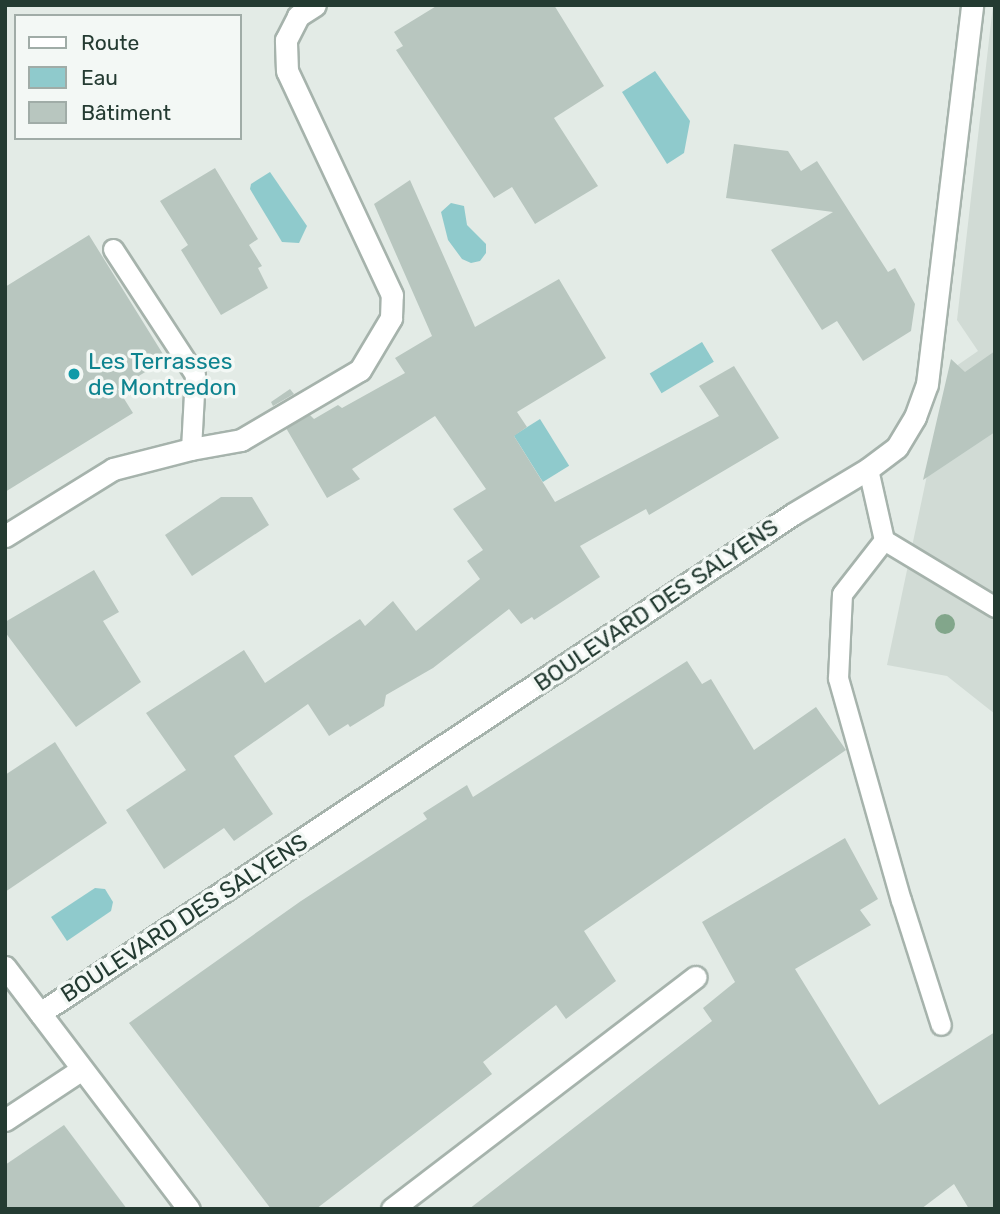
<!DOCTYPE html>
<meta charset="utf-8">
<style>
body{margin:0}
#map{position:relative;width:1000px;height:1214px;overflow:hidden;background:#e3ebe6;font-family:Rubik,sans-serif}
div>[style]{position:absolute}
.built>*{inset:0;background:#d1dbd5}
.water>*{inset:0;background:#8fcacc;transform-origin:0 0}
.building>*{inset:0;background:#b8c6bf}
.roads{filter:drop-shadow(2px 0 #a6b3ac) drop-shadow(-2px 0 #a6b3ac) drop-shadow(0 2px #a6b3ac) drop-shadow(0 -2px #a6b3ac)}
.service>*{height:19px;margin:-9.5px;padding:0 9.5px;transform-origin:9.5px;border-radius:9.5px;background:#fff}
.minor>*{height:21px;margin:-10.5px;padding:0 10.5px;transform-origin:10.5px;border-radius:10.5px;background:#fff}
.trees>*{width:20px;height:20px;margin:-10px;border-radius:50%;background:#82a68b}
.dots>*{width:19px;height:19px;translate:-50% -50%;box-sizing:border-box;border:4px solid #f3f8f5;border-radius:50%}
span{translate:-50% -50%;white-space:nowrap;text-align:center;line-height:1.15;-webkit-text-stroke:7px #f3f8f5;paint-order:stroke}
.culture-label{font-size:23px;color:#0d838f}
.left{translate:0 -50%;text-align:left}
.street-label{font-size:23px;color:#243b32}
.frame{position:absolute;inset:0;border:7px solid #243b32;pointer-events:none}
.legend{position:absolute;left:14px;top:14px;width:228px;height:126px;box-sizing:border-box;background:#f3f8f5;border:2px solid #a0aca7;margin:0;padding:9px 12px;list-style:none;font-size:21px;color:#243b32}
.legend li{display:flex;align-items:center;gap:14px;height:35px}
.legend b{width:35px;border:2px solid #a0aca7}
</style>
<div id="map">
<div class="built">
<i style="clip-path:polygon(993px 5px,995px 5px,995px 714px,947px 676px,887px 665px,949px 371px,978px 351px,957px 320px)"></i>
</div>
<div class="water">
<i style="clip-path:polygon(655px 71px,690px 121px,684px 153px,667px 164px,622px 92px)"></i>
<i style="clip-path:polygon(270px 172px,307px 226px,299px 243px,282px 242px,250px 189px,251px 184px)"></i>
<i style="clip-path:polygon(451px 203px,464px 206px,467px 225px,486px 244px,486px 253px,480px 261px,471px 263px,462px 259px,448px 240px,441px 212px)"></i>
<i style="left:702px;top:342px;width:23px;height:61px;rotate:59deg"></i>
<i style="left:540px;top:419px;width:55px;height:31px;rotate:58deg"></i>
<i style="clip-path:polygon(95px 888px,105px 889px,113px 902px,111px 911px,67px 941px,51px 917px)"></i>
</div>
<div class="building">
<i style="clip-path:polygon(438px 5px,554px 5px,604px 86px,554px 118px,598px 186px,535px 224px,512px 187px,494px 198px,396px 50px,403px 46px,394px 32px)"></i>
<i style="clip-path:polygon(734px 144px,788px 151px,801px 171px,817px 161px,888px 272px,895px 268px,915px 304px,911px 331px,863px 361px,837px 321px,822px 330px,771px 250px,833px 212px,726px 198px)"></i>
<i style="clip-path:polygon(215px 168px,258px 239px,249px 245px,262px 266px,258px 268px,268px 288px,221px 315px,181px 250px,188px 245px,160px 201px)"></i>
<i style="clip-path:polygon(410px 180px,475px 327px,559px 279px,606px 358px,517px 412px,527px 427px,514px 436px,555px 502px,719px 416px,699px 386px,734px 366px,779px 438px,649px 515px,646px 509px,580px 546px,600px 577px,534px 620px,532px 617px,521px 624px,509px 609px,433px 668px,386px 695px,384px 706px,350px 727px,348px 724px,329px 736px,308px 704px,234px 756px,273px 814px,234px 841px,224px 828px,164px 869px,126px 810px,186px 770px,146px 713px,244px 650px,265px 683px,360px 619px,365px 626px,393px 601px,416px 631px,480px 579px,467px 561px,483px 550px,453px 509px,486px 489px,435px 416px,352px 469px,360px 479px,327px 498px,286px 428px,310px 415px,314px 419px,338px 405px,342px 408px,405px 373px,395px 358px,432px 336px,374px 204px)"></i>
<i style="clip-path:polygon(89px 235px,166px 359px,118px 389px,133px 413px,5px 492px,5px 287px)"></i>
<i style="clip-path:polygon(995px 351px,995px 432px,923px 480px,951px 359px,965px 372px)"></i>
<i style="clip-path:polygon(290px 389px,294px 394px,273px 406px,271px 402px)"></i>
<i style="clip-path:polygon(221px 497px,252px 497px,269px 525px,192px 576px,165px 535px)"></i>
<i style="clip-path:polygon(94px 570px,119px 612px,103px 621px,141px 682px,76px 727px,5px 632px,5px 622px)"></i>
<i style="clip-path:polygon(687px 661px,702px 684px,711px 679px,754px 750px,816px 707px,846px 750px,584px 931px,616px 981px,566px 1019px,556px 1005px,483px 1062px,492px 1074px,316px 1209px,271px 1209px,129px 1023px,301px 901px,427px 819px,423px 813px,467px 785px,473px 797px)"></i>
<i style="clip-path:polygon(55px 742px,107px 823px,5px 892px,5px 775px)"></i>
<i style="clip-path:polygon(845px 838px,878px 899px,860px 910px,871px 925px,795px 969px,879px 1105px,995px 1032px,995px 1209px,969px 1209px,954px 1184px,921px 1209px,469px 1209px,712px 1021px,703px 1008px,735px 982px,702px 922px)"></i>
<i style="clip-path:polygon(64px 1125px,127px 1209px,5px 1209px,5px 1165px)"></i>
</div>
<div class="roads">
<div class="service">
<i style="left:113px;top:249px;width:150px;rotate:56.9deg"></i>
<i style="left:195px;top:375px;width:74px;rotate:93.1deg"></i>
<i style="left:868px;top:469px;width:73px;rotate:77.3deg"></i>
<i style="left:884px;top:540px;width:130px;rotate:31.1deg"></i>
<i style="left:884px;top:540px;width:68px;rotate:127.9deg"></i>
<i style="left:842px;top:594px;width:84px;rotate:92.7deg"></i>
<i style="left:838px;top:678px;width:231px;rotate:74.2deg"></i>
<i style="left:901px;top:900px;width:131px;rotate:72.3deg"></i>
</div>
<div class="minor">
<i style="left:5px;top:536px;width:127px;rotate:-31.8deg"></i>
<i style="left:113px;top:469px;width:81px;rotate:-14.4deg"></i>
<i style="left:191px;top:449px;width:51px;rotate:-10.2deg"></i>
<i style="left:241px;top:440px;width:138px;rotate:-30.5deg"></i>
<i style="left:360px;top:370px;width:61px;rotate:-59.2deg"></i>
<i style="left:391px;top:318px;width:23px;rotate:-88deg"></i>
<i style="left:392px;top:295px;width:247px;rotate:-115.1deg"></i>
<i style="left:287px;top:71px;width:31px;rotate:-92deg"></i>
<i style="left:286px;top:40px;width:27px;rotate:-63deg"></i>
<i style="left:298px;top:16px;width:20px;rotate:-33deg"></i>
<i style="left:5px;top:967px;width:304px;rotate:52.8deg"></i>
<i style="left:40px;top:1013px;width:903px;rotate:-33.53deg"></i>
<i style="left:793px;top:514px;width:87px;rotate:-31deg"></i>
<i style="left:868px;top:469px;width:36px;rotate:-37deg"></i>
<i style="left:897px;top:447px;width:35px;rotate:-59deg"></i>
<i style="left:915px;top:417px;width:35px;rotate:-70deg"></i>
<i style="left:927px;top:384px;width:382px;rotate:-83.2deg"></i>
<i style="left:5px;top:1120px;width:92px;rotate:-33.5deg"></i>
<i style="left:392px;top:1209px;width:382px;rotate:-37.4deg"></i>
</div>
</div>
<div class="trees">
<i style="left:945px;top:624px"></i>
</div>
<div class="dots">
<i style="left:74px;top:374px;background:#0f9aa8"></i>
</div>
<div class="culture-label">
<span class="left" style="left:88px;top:374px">Les Terrasses<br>de Montredon</span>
</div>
<div class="street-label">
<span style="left:656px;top:605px;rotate:-34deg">BOULEVARD DES SALYENS</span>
<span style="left:184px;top:918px;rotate:-33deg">BOULEVARD DES SALYENS</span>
</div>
<div class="frame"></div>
<ul class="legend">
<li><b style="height:9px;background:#fff"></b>Route</li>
<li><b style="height:19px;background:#8fcacc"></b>Eau</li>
<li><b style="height:19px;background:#b8c6bf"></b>Bâtiment</li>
</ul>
</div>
